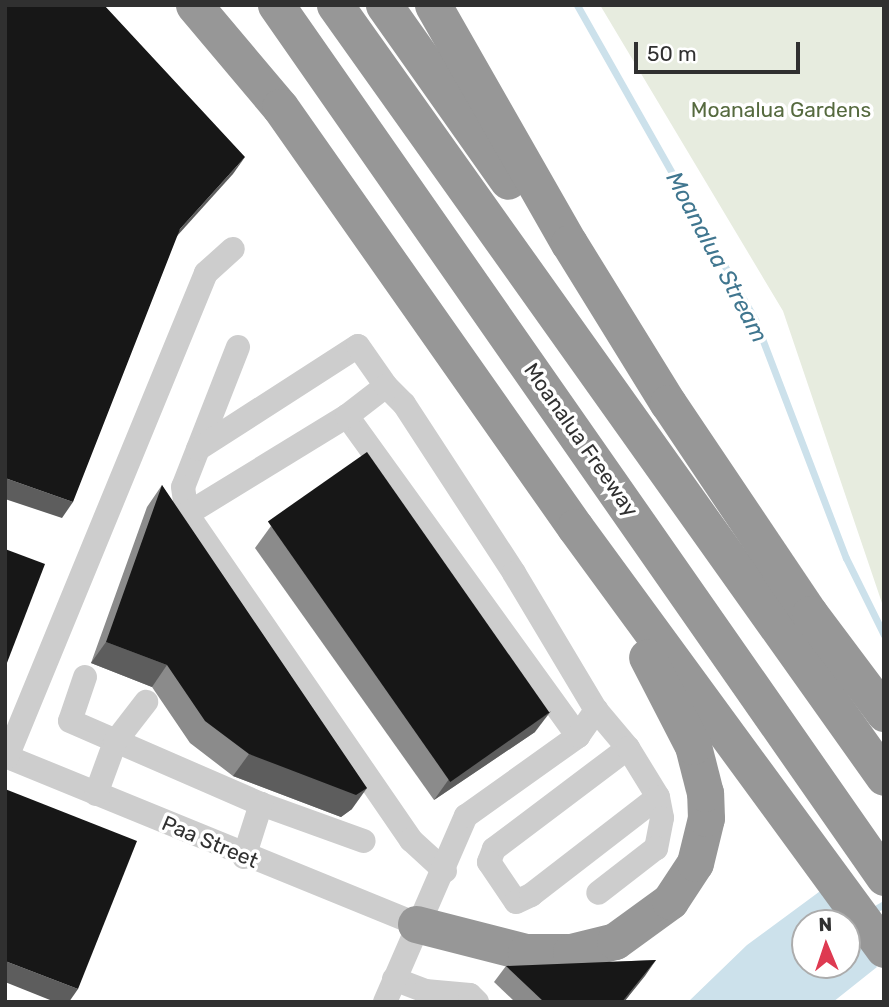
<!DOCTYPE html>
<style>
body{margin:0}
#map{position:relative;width:889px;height:1007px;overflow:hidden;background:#fff;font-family:Rubik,sans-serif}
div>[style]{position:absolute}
.green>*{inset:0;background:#e7ecdf}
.water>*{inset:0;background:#cce1eb}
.stream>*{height:7px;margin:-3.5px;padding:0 3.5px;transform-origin:3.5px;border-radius:3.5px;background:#cce1eb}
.minor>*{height:24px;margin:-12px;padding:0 12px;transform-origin:12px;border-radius:12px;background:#cdcdcd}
.highway>*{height:37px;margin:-18.5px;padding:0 18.5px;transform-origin:18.5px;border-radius:18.5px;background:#979797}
.wall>*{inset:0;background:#8b8b8b}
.shaded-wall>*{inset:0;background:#5d5d5d}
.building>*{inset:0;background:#171717;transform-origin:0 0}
span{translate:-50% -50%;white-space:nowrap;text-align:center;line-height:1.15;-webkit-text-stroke:7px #fff;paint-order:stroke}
.park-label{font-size:21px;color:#566a3f}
.street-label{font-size:21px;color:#303030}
.water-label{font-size:23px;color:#40768f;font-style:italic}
.frame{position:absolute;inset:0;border:7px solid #303030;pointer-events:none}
.north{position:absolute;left:791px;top:909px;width:70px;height:70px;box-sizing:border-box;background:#fff;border:2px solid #acacac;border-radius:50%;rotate:358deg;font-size:19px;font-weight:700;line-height:28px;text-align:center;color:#303030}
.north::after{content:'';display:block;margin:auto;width:24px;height:32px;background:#de3a51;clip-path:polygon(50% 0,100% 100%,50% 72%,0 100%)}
.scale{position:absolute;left:634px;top:42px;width:166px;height:32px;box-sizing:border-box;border:4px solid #303030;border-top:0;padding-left:9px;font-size:21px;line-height:24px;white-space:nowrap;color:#303030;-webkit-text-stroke:5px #fff;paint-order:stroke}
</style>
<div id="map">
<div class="green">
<i style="clip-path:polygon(600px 5px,884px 5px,884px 609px,783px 311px)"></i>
</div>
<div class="water">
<i style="clip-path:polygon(823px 889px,847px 923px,805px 923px,805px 965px,847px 965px,847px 924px,877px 967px,833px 1002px,688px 1002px,747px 945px)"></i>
</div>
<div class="stream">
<i style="left:577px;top:5px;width:362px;rotate:60.5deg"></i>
<i style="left:755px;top:320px;width:255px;rotate:69.1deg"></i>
<i style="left:846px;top:558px;width:86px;rotate:63.7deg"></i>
<i style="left:869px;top:913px;width:17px;rotate:-31deg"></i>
</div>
<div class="minor">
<i style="left:238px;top:347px;width:150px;rotate:111.4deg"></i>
<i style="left:183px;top:487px;width:27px;rotate:82deg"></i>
<i style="left:187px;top:514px;width:396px;rotate:55.5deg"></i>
<i style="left:411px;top:840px;width:46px;rotate:42.4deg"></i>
<i style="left:347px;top:416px;width:395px;rotate:54.2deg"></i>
<i style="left:198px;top:449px;width:190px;rotate:-32.8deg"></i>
<i style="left:358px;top:346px;width:49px;rotate:55deg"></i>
<i style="left:187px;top:514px;width:188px;rotate:-31.5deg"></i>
<i style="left:347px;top:416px;width:49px;rotate:-37.6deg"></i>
<i style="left:386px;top:386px;width:25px;rotate:45deg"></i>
<i style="left:404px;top:404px;width:202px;rotate:56.9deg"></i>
<i style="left:514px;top:573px;width:160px;rotate:59.1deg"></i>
<i style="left:85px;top:677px;width:46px;rotate:108.8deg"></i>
<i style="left:70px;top:721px;width:208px;rotate:23.5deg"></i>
<i style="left:261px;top:804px;width:109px;rotate:19.8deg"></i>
<i style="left:628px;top:748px;width:168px;rotate:143deg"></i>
<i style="left:494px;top:849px;width:14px;rotate:111deg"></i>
<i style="left:489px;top:862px;width:48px;rotate:56deg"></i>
<i style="left:516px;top:902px;width:17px;rotate:-25deg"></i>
<i style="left:531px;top:895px;width:160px;rotate:-37.7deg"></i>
<i style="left:5px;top:756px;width:444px;rotate:22.2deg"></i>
<i style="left:7px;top:757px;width:523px;rotate:-67.65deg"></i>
<i style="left:206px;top:273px;width:36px;rotate:-42deg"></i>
<i style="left:96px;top:794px;width:55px;rotate:-69.9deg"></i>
<i style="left:115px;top:742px;width:51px;rotate:-52.2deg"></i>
<i style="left:244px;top:857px;width:56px;rotate:-72.2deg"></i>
<i style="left:394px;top:979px;width:33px;rotate:21deg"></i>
<i style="left:425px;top:991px;width:45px;rotate:5.1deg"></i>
<i style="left:470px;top:995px;width:10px;rotate:45deg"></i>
<i style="left:385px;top:1002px;width:203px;rotate:-66.5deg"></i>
<i style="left:466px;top:816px;width:138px;rotate:-35.5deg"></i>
<i style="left:578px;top:736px;width:32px;rotate:-55deg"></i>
<i style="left:596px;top:710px;width:50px;rotate:49.9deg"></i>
<i style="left:628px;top:748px;width:57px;rotate:58.5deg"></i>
<i style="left:658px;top:797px;width:21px;rotate:79deg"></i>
<i style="left:662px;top:818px;width:31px;rotate:101deg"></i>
<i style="left:656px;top:848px;width:73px;rotate:142.2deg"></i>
</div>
<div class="highway">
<i style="left:194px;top:5px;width:133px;rotate:49.9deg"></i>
<i style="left:280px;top:107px;width:513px;rotate:54.92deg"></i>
<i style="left:575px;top:527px;width:523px;rotate:53.79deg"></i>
<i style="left:276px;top:5px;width:1063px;rotate:55.11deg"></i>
<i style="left:335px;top:5px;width:947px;rotate:54.58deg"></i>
<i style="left:384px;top:5px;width:215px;rotate:54.8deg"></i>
<i style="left:433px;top:5px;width:274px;rotate:60.3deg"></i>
<i style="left:569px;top:243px;width:188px;rotate:58.3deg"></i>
<i style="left:668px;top:403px;width:254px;rotate:56.1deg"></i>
<i style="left:810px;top:614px;width:124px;rotate:53.2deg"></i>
<i style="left:416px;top:924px;width:114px;rotate:14.3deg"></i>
<i style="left:526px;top:952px;width:45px"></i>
<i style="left:571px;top:952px;width:45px;rotate:-14deg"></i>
<i style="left:615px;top:941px;width:68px;rotate:-36deg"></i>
<i style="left:670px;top:901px;width:45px;rotate:-56.7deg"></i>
<i style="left:695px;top:863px;width:46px;rotate:-76.3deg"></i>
<i style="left:706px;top:818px;width:25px;rotate:-92deg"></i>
<i style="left:705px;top:793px;width:49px;rotate:-104.3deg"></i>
<i style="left:693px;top:746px;width:100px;rotate:-117.3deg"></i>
</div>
<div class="wall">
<i style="clip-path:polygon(162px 485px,352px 809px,341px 817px,233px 776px,190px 743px,152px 687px,91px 663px,147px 507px)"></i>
<i style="clip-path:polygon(271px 526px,535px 732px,434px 800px,255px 548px)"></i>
<i style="clip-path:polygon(656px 960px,624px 1002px,515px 1002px,494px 982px,506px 966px)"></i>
</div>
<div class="shaded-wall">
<i style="clip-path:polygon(245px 157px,233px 174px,168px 246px,180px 229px)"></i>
<i style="clip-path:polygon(5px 478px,73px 502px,62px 518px,5px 499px)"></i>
<i style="clip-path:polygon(106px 642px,167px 665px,152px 687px,91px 663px)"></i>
<i style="clip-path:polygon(551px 711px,535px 732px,434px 800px,449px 779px)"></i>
<i style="clip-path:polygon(249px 754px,367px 788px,352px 809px,341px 817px,233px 776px)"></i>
<i style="clip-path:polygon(656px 960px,645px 976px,624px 1002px,622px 1002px)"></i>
<i style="clip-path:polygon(5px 961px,78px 989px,69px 1002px,55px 1002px,5px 982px)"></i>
</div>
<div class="building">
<i style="clip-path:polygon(5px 5px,104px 5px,245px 157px,180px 229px,73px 502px,5px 478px)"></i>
<i style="left:367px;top:452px;width:318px;height:121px;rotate:55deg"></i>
<i style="clip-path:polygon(162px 485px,367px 788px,356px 795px,249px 754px,205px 721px,167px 665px,106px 642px)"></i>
<i style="clip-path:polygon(5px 549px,45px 564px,5px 668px)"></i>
<i style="clip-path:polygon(5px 789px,137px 841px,78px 989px,5px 961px)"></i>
<i style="clip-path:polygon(656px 960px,622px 1002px,544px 1002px,506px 966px)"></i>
</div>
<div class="park-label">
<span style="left:781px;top:110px">Moanalua Gardens</span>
</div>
<div class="street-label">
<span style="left:581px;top:440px;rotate:55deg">Moanalua Freeway</span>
<span style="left:210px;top:842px;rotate:23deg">Paa Street</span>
</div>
<div class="water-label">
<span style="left:717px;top:257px;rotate:62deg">Moanalua Stream</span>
</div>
<div class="frame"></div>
<div class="north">N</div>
<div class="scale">50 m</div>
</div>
